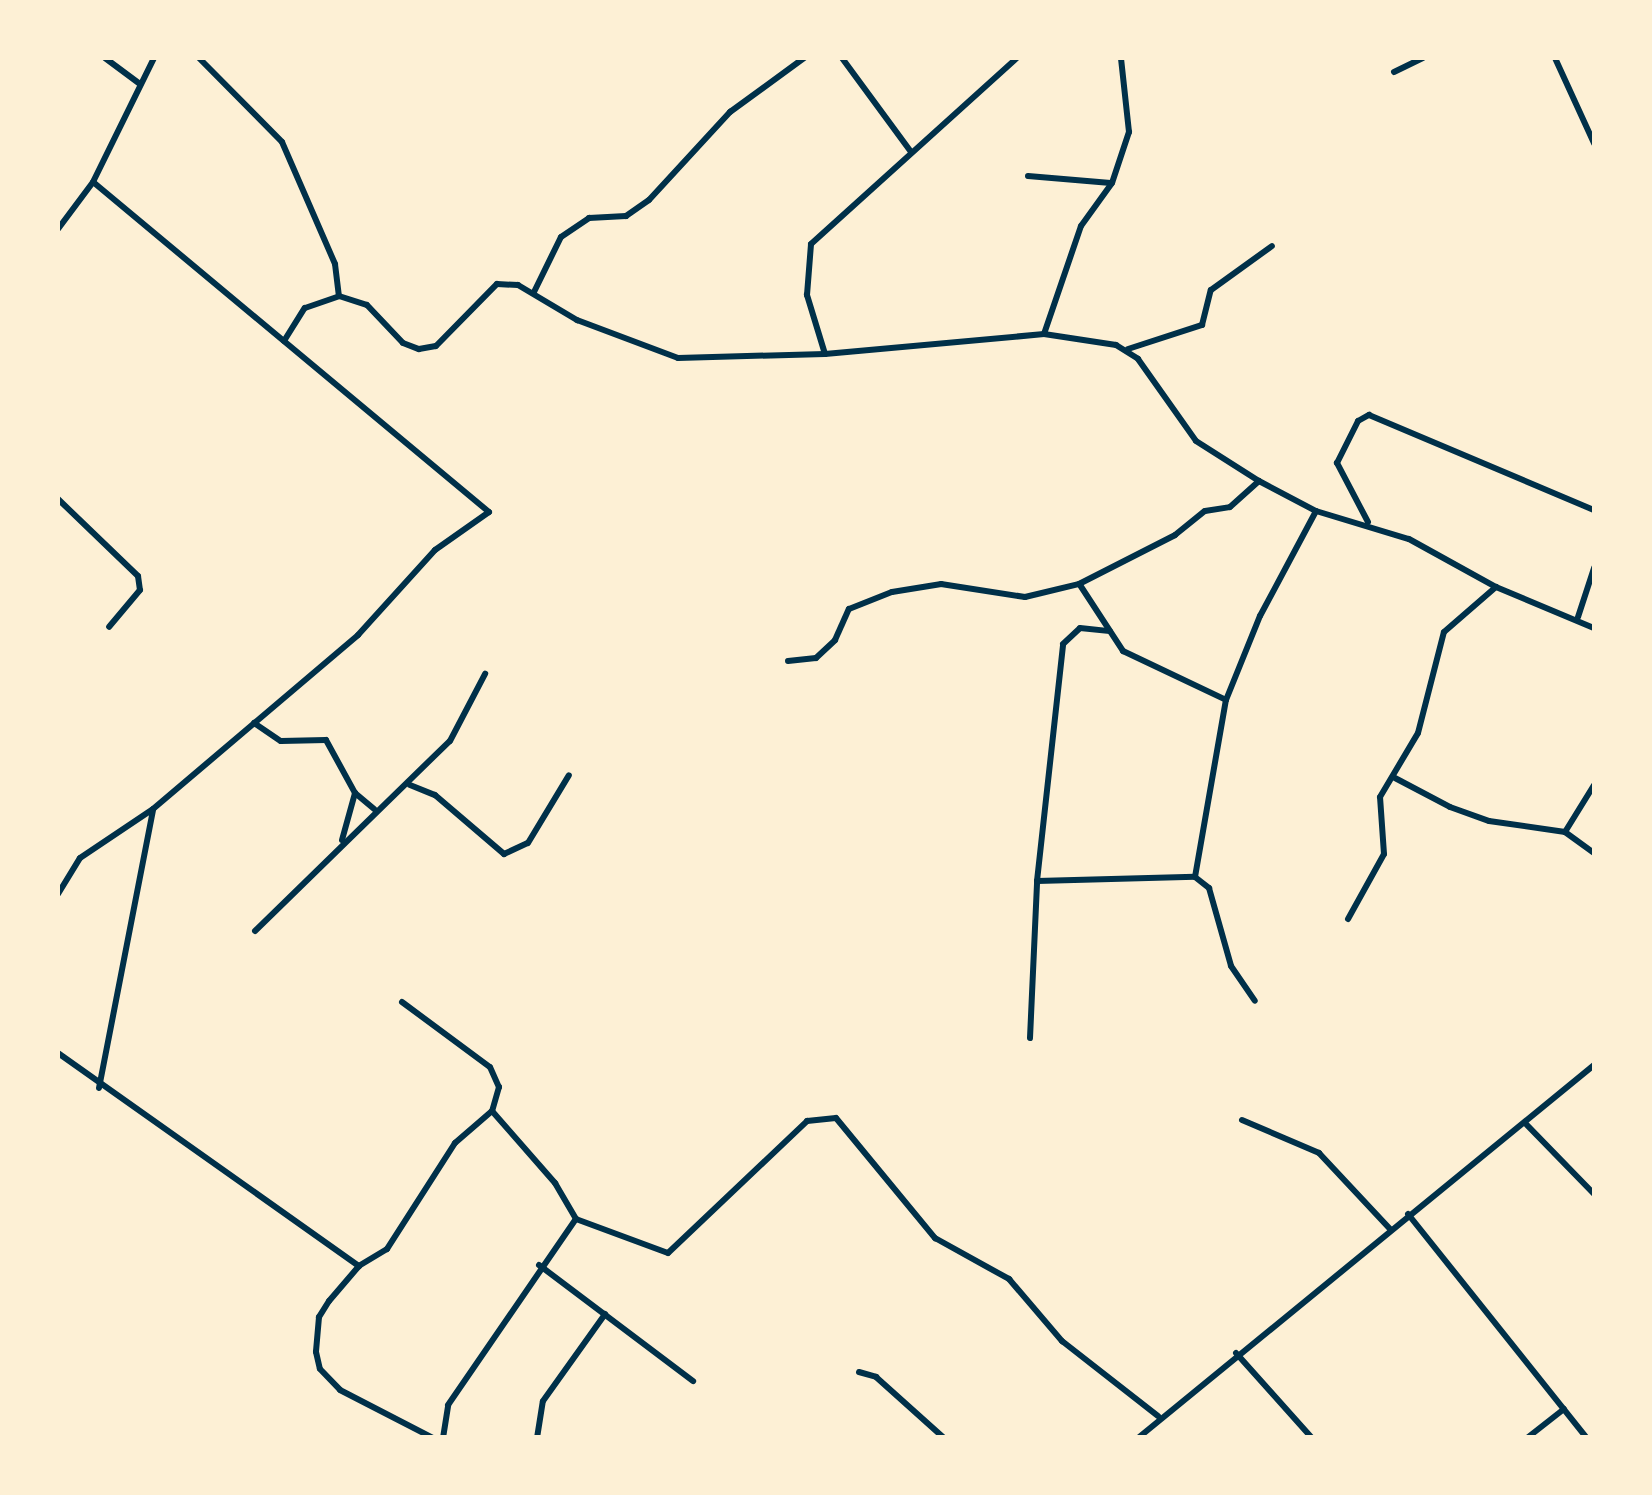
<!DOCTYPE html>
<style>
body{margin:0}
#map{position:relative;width:1652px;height:1495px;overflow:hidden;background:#fdf0d5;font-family:"PT Serif",serif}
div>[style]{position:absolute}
.minor>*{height:6px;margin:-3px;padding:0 3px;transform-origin:3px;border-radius:3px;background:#003049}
span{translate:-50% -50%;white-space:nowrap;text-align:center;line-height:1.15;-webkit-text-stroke:9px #fdf0d5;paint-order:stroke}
.frame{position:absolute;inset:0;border:60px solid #fdf0d5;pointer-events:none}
</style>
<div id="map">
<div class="minor">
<i style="left:105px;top:58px;width:44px;rotate:36.6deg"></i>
<i style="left:199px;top:58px;width:118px;rotate:45.3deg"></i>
<i style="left:282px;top:142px;width:133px;rotate:66.5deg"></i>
<i style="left:335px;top:264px;width:32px;rotate:83deg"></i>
<i style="left:842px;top:58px;width:117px;rotate:53.7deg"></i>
<i style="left:1555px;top:58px;width:94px;rotate:65.4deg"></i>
<i style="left:1394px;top:72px;width:32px;rotate:-26deg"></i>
<i style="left:1028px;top:176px;width:83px;rotate:4.8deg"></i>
<i style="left:58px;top:229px;width:59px;rotate:-53.3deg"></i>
<i style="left:93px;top:182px;width:138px;rotate:-63.8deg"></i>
<i style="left:534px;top:292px;width:61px;rotate:-63.9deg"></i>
<i style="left:561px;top:237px;width:34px;rotate:-34deg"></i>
<i style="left:589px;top:218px;width:37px;rotate:-3deg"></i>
<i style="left:626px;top:216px;width:28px;rotate:-35deg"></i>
<i style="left:649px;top:200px;width:120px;rotate:-47.4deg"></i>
<i style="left:730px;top:112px;width:92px;rotate:-36.1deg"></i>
<i style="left:1044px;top:334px;width:114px;rotate:-71.1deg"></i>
<i style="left:1081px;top:226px;width:53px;rotate:-54.2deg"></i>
<i style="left:1112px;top:183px;width:54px;rotate:-71.6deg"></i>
<i style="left:1129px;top:132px;width:74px;rotate:-96.2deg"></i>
<i style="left:284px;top:341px;width:39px;rotate:-58deg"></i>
<i style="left:305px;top:308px;width:36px;rotate:-19deg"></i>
<i style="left:339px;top:296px;width:29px;rotate:18deg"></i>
<i style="left:367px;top:305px;width:52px;rotate:46.5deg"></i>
<i style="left:403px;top:343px;width:17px;rotate:21deg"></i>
<i style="left:419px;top:349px;width:17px;rotate:-10deg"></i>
<i style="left:436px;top:346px;width:87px;rotate:-45.5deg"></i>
<i style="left:497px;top:284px;width:21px;rotate:3deg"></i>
<i style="left:518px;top:285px;width:69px;rotate:30.7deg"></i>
<i style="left:577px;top:320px;width:108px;rotate:20.6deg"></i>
<i style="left:678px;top:358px;width:147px;rotate:-1.6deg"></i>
<i style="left:825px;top:354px;width:220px;rotate:-5.2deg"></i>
<i style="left:1044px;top:334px;width:73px;rotate:8.7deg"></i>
<i style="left:1116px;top:345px;width:26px;rotate:32deg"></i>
<i style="left:1138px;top:359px;width:100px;rotate:54.7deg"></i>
<i style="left:1196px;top:441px;width:75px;rotate:32.4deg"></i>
<i style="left:1259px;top:481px;width:64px;rotate:27.8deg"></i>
<i style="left:1316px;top:511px;width:97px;rotate:16.8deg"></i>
<i style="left:1409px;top:539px;width:99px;rotate:28.9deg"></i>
<i style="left:1496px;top:587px;width:106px;rotate:22.7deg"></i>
<i style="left:1128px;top:349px;width:78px;rotate:-18deg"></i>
<i style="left:1202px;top:325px;width:36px;rotate:-76deg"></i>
<i style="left:1211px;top:290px;width:75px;rotate:-35.8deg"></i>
<i style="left:825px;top:354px;width:62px;rotate:-107deg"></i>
<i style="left:807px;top:295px;width:51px;rotate:-85.5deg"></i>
<i style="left:811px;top:244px;width:278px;rotate:-42.1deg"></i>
<i style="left:58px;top:499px;width:111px;rotate:43.9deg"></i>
<i style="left:138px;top:576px;width:14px;rotate:82deg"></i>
<i style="left:140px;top:590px;width:48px;rotate:130deg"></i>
<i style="left:1368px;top:522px;width:67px;rotate:-117.7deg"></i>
<i style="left:1337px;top:463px;width:47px;rotate:-63.4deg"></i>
<i style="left:1358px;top:421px;width:13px;rotate:-29deg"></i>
<i style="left:1369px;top:415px;width:244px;rotate:22.9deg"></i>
<i style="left:1080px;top:585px;width:79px;rotate:56.9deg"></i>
<i style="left:1123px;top:651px;width:114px;rotate:25.4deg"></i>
<i style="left:1578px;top:617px;width:52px;rotate:-71.9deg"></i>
<i style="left:788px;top:661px;width:28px;rotate:-6deg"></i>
<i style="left:816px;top:658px;width:26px;rotate:-43deg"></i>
<i style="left:835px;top:640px;width:34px;rotate:-66deg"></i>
<i style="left:849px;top:609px;width:46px;rotate:-21.6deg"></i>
<i style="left:892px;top:592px;width:50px;rotate:-9.3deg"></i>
<i style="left:941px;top:584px;width:85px;rotate:8.8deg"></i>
<i style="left:1025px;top:597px;width:56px;rotate:-13.5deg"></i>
<i style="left:1079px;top:584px;width:108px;rotate:-27deg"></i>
<i style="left:1175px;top:535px;width:38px;rotate:-39deg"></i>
<i style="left:1205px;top:511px;width:25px;rotate:-9deg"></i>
<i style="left:1230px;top:507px;width:39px;rotate:-42deg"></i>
<i style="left:254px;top:723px;width:32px;rotate:34deg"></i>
<i style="left:281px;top:741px;width:45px;rotate:-1.3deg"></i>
<i style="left:326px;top:740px;width:60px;rotate:61.3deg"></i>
<i style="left:355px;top:793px;width:25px;rotate:40deg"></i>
<i style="left:1395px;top:778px;width:62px;rotate:27.8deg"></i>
<i style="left:1450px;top:807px;width:41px;rotate:19.7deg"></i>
<i style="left:1489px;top:821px;width:77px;rotate:8.2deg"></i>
<i style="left:1565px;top:832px;width:36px;rotate:36deg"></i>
<i style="left:410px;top:785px;width:27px;rotate:22deg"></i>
<i style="left:435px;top:795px;width:91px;rotate:40.5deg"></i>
<i style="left:504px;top:854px;width:26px;rotate:-25deg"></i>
<i style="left:528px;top:843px;width:79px;rotate:-58.9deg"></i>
<i style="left:1565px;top:832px;width:55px;rotate:-58.3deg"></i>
<i style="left:342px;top:840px;width:49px;rotate:-74.5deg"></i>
<i style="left:1195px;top:877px;width:18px;rotate:38deg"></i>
<i style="left:1209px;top:888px;width:81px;rotate:74.2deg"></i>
<i style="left:1231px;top:966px;width:42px;rotate:55.6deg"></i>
<i style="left:1037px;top:881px;width:158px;rotate:-1.5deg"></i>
<i style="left:1195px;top:877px;width:180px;rotate:-80.1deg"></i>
<i style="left:1226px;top:700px;width:91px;rotate:-68deg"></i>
<i style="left:1260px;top:616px;width:119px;rotate:-61.9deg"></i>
<i style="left:58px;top:894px;width:42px;rotate:-58.6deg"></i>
<i style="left:80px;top:858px;width:88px;rotate:-33.9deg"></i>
<i style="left:153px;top:809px;width:269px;rotate:-40.3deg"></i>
<i style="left:358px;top:635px;width:115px;rotate:-47.8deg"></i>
<i style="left:435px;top:550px;width:66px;rotate:-35.1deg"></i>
<i style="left:489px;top:512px;width:515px;rotate:-140.19deg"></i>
<i style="left:1348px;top:919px;width:74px;rotate:-61deg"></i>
<i style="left:1384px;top:854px;width:57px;rotate:-94deg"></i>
<i style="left:1380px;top:797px;width:74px;rotate:-59.3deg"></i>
<i style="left:1418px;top:733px;width:104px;rotate:-75.6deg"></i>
<i style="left:1444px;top:632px;width:69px;rotate:-40.9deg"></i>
<i style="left:255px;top:931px;width:272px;rotate:-44.3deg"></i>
<i style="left:450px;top:741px;width:76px;rotate:-62.4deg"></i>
<i style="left:402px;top:1002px;width:109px;rotate:36.5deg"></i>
<i style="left:490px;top:1067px;width:22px;rotate:66deg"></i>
<i style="left:499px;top:1087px;width:25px;rotate:106deg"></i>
<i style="left:492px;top:1111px;width:49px;rotate:139.1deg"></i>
<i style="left:455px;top:1143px;width:126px;rotate:122.7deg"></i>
<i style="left:387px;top:1249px;width:33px;rotate:149deg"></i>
<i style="left:359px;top:1266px;width:46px;rotate:130.6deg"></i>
<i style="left:329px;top:1301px;width:19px;rotate:122deg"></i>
<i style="left:319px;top:1317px;width:35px;rotate:95deg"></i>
<i style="left:316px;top:1352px;width:17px;rotate:77deg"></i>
<i style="left:320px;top:1369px;width:29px;rotate:46deg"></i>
<i style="left:340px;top:1390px;width:105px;rotate:27.3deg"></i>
<i style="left:1030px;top:1038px;width:157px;rotate:-87.4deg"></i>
<i style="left:1037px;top:881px;width:238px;rotate:-83.7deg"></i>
<i style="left:1063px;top:644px;width:23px;rotate:-43deg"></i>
<i style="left:1080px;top:628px;width:30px;rotate:6deg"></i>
<i style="left:58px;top:1053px;width:369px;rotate:35.3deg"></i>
<i style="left:99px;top:1088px;width:284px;rotate:-79deg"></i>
<i style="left:492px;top:1111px;width:96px;rotate:48.8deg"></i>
<i style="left:555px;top:1183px;width:42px;rotate:59.7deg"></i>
<i style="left:576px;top:1219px;width:98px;rotate:20.3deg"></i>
<i style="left:668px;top:1253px;width:192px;rotate:-43.5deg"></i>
<i style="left:807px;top:1121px;width:29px;rotate:-6deg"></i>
<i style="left:836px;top:1118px;width:156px;rotate:50.5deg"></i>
<i style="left:935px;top:1238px;width:85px;rotate:29deg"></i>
<i style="left:1009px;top:1279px;width:82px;rotate:49.5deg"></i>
<i style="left:1062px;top:1341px;width:122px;rotate:38deg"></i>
<i style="left:1242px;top:1120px;width:84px;rotate:23.2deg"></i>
<i style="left:1319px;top:1153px;width:104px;rotate:46.9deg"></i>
<i style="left:1526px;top:1124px;width:98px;rotate:45.8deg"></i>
<i style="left:1408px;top:1214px;width:287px;rotate:51.4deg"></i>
<i style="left:539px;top:1265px;width:193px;rotate:37deg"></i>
<i style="left:1236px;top:1353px;width:114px;rotate:48.2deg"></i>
<i style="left:859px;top:1372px;width:18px;rotate:16deg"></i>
<i style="left:876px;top:1377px;width:91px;rotate:41.9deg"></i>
<i style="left:443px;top:1438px;width:33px;rotate:-81deg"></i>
<i style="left:448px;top:1405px;width:226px;rotate:-55.5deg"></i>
<i style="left:537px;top:1438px;width:37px;rotate:-81deg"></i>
<i style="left:543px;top:1401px;width:107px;rotate:-54.5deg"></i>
<i style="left:1138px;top:1438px;width:589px;rotate:-39.28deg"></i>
<i style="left:1527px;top:1438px;width:47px;rotate:-38.1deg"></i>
</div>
<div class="frame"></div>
</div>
